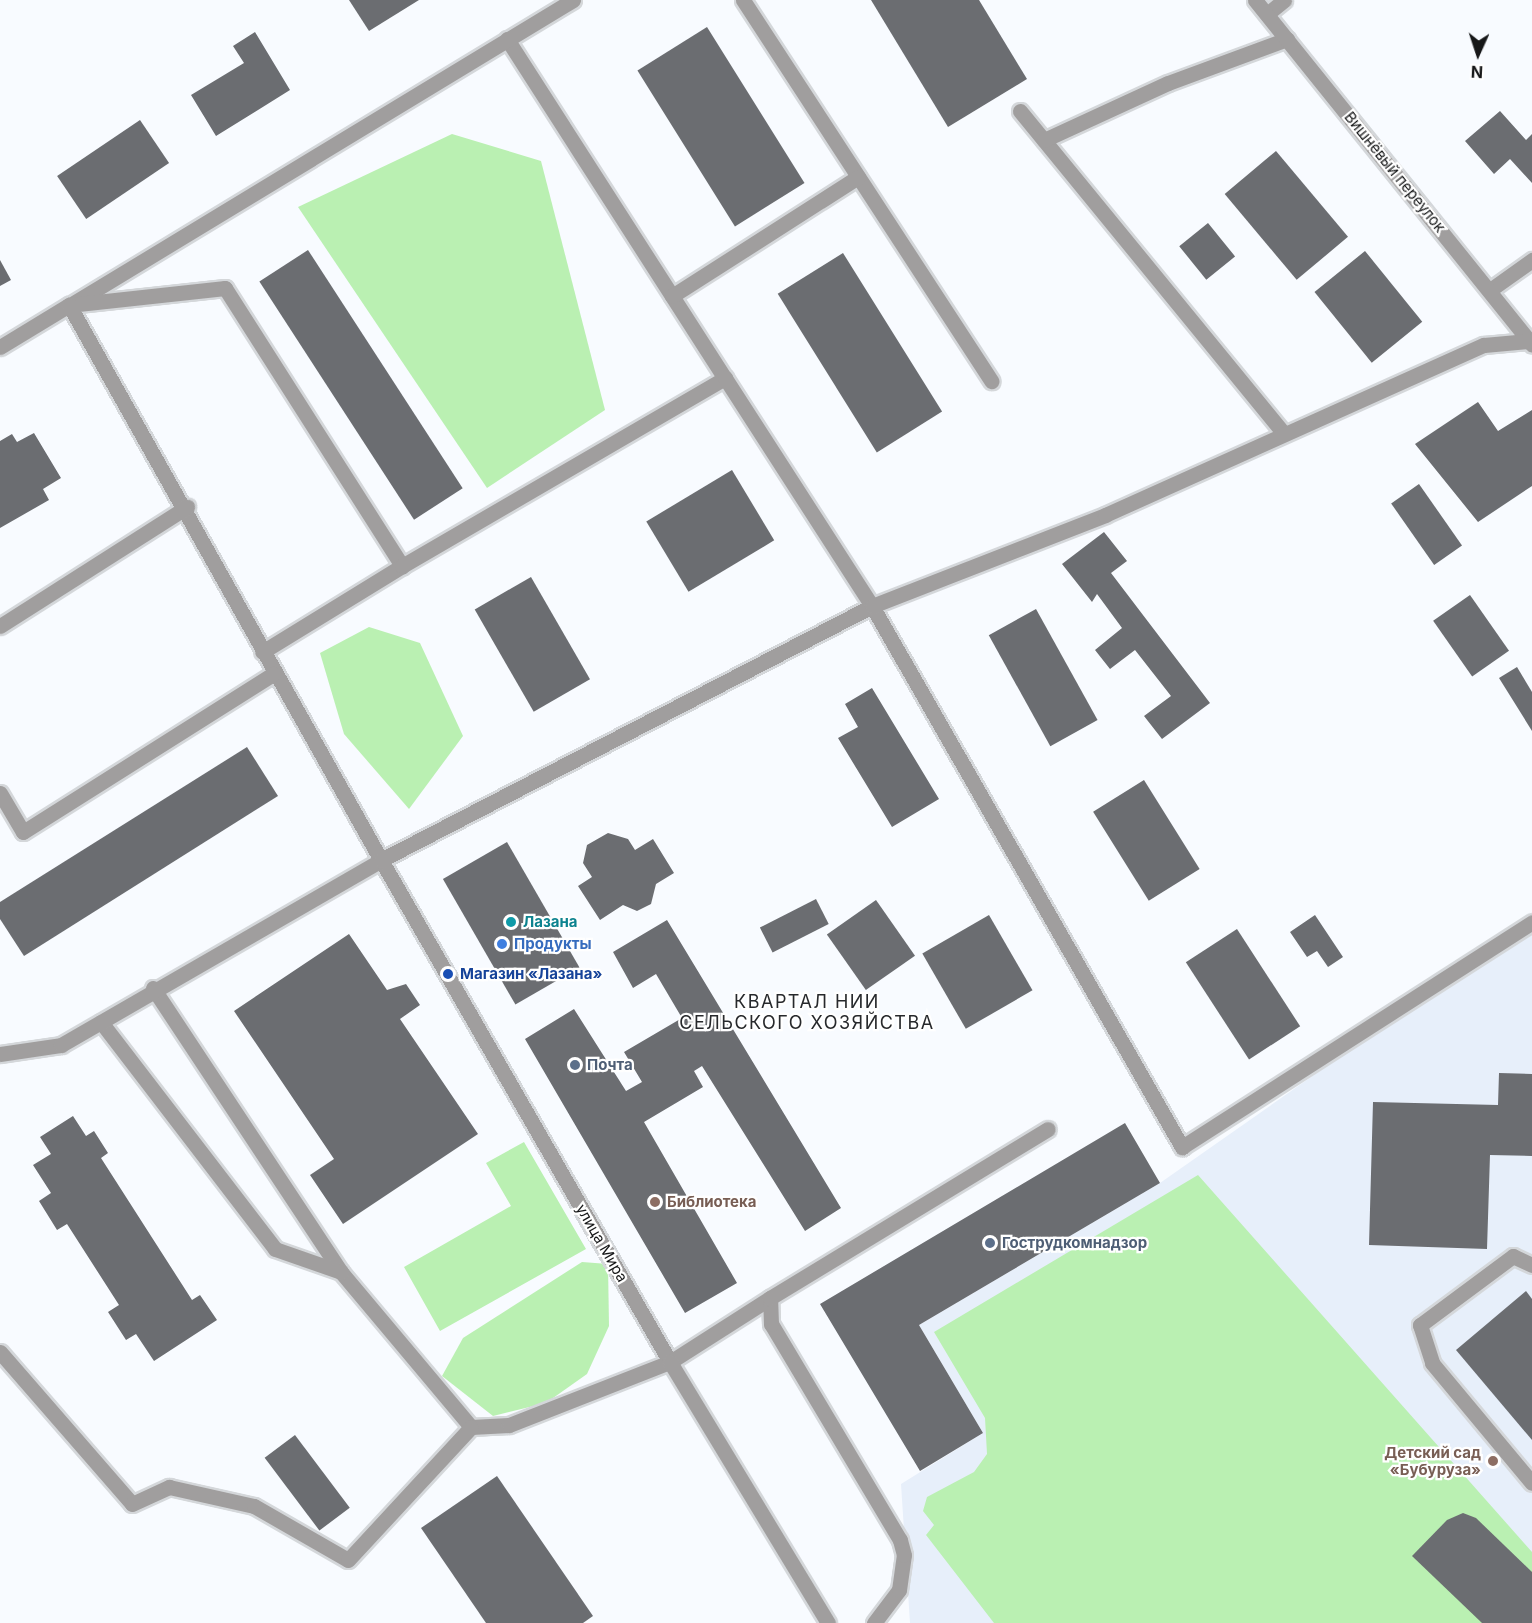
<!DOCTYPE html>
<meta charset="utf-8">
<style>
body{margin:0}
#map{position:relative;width:1532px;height:1623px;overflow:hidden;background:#f8fbff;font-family:Inter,sans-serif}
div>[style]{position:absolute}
.built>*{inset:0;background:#e7effa}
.green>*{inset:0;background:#baf0b2}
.building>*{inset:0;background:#6b6d71;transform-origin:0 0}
.roads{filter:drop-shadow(2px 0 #d4d7da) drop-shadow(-2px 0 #d4d7da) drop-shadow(0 2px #d4d7da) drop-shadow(0 -2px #d4d7da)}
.service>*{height:15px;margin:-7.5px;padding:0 7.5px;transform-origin:7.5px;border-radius:7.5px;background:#a09e9e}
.minor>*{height:15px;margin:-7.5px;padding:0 7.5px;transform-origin:7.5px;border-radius:7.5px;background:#a09e9e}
.dots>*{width:16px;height:16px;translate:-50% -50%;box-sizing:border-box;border:3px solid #fff;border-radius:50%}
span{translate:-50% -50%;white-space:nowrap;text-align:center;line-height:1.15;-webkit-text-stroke:4.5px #fff;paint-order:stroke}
.street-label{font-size:15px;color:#161718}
.culture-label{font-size:15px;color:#0d838f;font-weight:700}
.left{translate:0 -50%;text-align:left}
.shop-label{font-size:15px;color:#366cbe;font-weight:700}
.transit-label{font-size:15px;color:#164399;font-weight:700}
.service-label{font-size:15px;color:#4e5e75;font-weight:700}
.education-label{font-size:15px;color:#785e54;font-weight:700}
.right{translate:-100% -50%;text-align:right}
.quarter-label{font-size:18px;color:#27292c;letter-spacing:1.5px}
.north{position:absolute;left:1448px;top:24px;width:60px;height:60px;-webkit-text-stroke:4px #fff;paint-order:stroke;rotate:183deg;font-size:16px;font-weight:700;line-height:24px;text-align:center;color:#161718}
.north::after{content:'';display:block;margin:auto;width:21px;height:27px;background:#161718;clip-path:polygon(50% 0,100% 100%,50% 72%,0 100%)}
</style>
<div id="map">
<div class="built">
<i style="clip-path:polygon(1532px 922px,1532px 1623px,910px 1623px,901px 1484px,983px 1433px,919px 1325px,1160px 1183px)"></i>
</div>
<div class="green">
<i style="clip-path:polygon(452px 134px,541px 161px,605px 410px,487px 488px,298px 207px)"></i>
<i style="clip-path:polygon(369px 627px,420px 643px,463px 736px,409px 809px,344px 734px,320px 653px)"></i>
<i style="clip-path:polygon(524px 1142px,586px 1249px,440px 1331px,404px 1267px,511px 1206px,486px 1163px)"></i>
<i style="clip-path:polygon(1198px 1175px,1532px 1552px,1532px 1623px,994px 1623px,926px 1535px,934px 1525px,923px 1511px,927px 1497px,974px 1472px,987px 1454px,985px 1418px,934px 1332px)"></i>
<i style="clip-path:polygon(582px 1262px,608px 1264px,609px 1326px,587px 1374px,546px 1403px,493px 1416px,442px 1376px,463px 1338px)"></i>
</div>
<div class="building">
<i style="clip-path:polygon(349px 0,419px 0,369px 31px)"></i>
<i style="clip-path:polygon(871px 0,979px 0,1027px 79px,948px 127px)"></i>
<i style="left:707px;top:27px;width:184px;height:82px;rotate:58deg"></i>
<i style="clip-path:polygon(255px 32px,290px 90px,216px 136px,191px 95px,244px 63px,233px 46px)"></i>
<i style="clip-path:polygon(1500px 111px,1526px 140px,1532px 134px,1532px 183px,1510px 159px,1494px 174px,1465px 141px)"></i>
<i style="left:140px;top:120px;width:52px;height:100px;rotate:56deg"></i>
<i style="left:1276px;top:151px;width:112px;height:67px;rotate:50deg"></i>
<i style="left:1208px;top:223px;width:43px;height:37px;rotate:51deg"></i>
<i style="left:308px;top:250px;width:284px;height:58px;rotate:57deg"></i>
<i style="left:1365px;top:251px;width:91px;height:65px;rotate:51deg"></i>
<i style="left:843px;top:253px;width:187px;height:77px;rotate:58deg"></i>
<i style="clip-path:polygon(0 260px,11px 280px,0 286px)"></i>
<i style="clip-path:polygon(1478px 402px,1498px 431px,1532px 410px,1532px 486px,1478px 522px,1415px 444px)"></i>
<i style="clip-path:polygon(34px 433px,61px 478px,43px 489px,49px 500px,0 528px,0 441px,12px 434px,17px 442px)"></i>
<i style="left:732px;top:470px;width:82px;height:100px;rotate:59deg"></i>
<i style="left:1419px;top:484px;width:75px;height:34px;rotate:55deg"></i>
<i style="clip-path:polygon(1104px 532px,1127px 561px,1111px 573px,1210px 703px,1162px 739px,1144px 716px,1171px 696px,1135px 650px,1110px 669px,1095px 650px,1122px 628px,1097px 594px,1092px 602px,1062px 564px)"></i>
<i style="left:531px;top:577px;width:118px;height:65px;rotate:60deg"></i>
<i style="left:1470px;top:595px;width:68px;height:45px;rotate:55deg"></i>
<i style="left:1036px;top:609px;width:127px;height:54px;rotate:61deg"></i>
<i style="clip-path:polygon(1517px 667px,1532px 692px,1532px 731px,1499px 678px)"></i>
<i style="clip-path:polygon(872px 688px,939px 799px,892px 827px,838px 738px,858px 727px,845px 704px)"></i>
<i style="clip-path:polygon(247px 747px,278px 796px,24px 956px,0 919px,0 902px)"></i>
<i style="left:1144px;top:780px;width:105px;height:60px;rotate:58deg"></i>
<i style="clip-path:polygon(608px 833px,628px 839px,635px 850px,653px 839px,674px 873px,656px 884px,651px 904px,637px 911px,623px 905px,600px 920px,578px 886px,592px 877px,583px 863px,587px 845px)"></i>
<i style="left:507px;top:842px;width:145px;height:74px;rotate:60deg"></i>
<i style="left:816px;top:899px;width:28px;height:63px;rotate:63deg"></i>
<i style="left:876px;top:900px;width:68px;height:60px;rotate:55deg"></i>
<i style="left:989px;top:915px;width:87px;height:77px;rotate:60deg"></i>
<i style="clip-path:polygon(1315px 915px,1343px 957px,1328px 967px,1317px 951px,1307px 957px,1290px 932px)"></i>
<i style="clip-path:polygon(667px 920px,841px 1208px,805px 1231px,702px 1066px,694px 1071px,703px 1087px,644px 1122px,737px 1283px,685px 1313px,525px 1039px,574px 1009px,626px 1091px,642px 1082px,624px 1052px,682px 1018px,656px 974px,633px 988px,613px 952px)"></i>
<i style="left:1237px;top:929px;width:116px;height:61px;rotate:57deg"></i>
<i style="clip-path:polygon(349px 934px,387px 990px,406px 984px,420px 1005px,400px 1019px,478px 1134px,343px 1224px,310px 1175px,334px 1159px,234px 1011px)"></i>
<i style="clip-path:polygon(1499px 1073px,1532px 1074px,1532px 1156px,1490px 1155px,1487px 1249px,1369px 1245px,1373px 1102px,1498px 1105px)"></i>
<i style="clip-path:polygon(73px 1116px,86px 1136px,94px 1131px,108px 1153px,101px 1158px,192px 1300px,200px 1295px,217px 1320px,154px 1361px,136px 1334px,126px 1340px,108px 1312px,119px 1305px,67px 1224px,57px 1230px,39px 1201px,51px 1193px,33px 1165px,51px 1154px,40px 1137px)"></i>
<i style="clip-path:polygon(1125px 1123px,1160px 1183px,919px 1325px,983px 1433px,920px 1471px,820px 1304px)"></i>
<i style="clip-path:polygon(1526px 1291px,1532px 1299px,1532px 1440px,1456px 1350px)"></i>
<i style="left:295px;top:1435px;width:91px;height:38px;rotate:53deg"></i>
<i style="clip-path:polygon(497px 1476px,593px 1616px,583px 1623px,486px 1623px,421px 1528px)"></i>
<i style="clip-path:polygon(1463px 1513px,1476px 1518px,1532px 1572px,1532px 1623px,1482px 1623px,1412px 1556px,1447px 1520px)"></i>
</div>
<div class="roads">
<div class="service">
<i style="left:743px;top:0;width:455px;rotate:56.9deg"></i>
<i style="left:1267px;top:14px;width:22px;rotate:-39deg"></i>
<i style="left:507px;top:39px;width:403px;rotate:57.3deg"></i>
<i style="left:1020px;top:111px;width:415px;rotate:50.7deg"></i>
<i style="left:1044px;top:140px;width:136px;rotate:-24.7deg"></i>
<i style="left:1168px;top:83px;width:127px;rotate:-20.3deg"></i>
<i style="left:1490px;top:290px;width:52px;rotate:-35.5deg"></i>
<i style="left:672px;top:296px;width:221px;rotate:-32.6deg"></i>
<i style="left:72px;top:304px;width:586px;rotate:-31.25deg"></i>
<i style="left:69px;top:305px;width:157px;rotate:-6.2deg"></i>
<i style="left:225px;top:288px;width:330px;rotate:57.5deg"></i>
<i style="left:402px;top:566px;width:164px;rotate:148.4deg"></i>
<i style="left:0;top:347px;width:81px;rotate:-31.3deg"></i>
<i style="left:69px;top:305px;width:637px;rotate:60.66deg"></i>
<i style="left:402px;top:566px;width:374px;rotate:-30.2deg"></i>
<i style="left:725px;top:378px;width:271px;rotate:57.2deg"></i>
<i style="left:872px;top:606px;width:624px;rotate:60.19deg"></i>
<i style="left:1182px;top:1147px;width:416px;rotate:-32.7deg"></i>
<i style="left:0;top:626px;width:222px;rotate:-32.5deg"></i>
<i style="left:0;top:793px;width:45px;rotate:59.5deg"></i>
<i style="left:23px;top:832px;width:296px;rotate:-32.3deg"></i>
<i style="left:153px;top:988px;width:341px;rotate:56.5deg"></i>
<i style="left:341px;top:1272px;width:202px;rotate:50deg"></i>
<i style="left:471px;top:1427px;width:38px;rotate:-3deg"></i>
<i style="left:509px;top:1425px;width:173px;rotate:-21.4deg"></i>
<i style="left:670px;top:1362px;width:119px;rotate:-32.6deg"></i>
<i style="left:101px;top:1022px;width:286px;rotate:52.5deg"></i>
<i style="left:275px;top:1249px;width:70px;rotate:19.2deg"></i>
<i style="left:1532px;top:1265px;width:21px;rotate:-155deg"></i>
<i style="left:1513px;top:1256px;width:116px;rotate:143.4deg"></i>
<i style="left:1420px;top:1325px;width:40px;rotate:72deg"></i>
<i style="left:1432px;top:1363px;width:156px;rotate:50.2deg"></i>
<i style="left:874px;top:1623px;width:41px;rotate:-52.9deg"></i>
<i style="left:899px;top:1590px;width:35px;rotate:-82deg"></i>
<i style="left:904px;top:1555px;width:16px;rotate:-105deg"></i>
<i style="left:900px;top:1540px;width:252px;rotate:-120.8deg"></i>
<i style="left:771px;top:1324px;width:26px;rotate:-92deg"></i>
<i style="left:770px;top:1298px;width:325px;rotate:-31.3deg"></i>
</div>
<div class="minor">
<i style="left:1255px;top:0;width:442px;rotate:51.2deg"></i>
<i style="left:381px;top:860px;width:579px;rotate:60.07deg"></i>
<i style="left:670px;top:1362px;width:305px;rotate:58.8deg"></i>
<i style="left:0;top:1054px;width:62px;rotate:-8.4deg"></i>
<i style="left:61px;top:1045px;width:370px;rotate:-30deg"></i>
<i style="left:381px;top:860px;width:553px;rotate:-27.35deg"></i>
<i style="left:872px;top:606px;width:250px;rotate:-21.3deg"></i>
<i style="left:1105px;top:515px;width:415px;rotate:-24.2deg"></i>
<i style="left:1484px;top:345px;width:44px;rotate:-5.2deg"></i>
<i style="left:0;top:1352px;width:201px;rotate:49deg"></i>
<i style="left:132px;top:1504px;width:41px;rotate:-24.7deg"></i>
<i style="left:169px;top:1487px;width:87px;rotate:12.6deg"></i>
<i style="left:254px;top:1506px;width:108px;rotate:29.9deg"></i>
<i style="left:348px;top:1560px;width:181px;rotate:-47.2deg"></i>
</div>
</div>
<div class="dots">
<i style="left:511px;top:922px;background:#0f9aa8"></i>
<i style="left:502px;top:944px;background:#3f7fe0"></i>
<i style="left:448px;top:974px;background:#1a4fb4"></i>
<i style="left:575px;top:1065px;background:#5c6f8a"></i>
<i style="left:655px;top:1202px;background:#8d6e63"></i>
<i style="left:990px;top:1243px;background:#5c6f8a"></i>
<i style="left:1493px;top:1461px;background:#8d6e63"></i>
</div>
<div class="street-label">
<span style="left:1395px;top:172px;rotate:51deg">Вишнёвый переулок</span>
<span style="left:602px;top:1243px;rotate:60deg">улица Мира</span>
</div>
<div class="culture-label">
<span class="left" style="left:523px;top:922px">Лазана</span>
</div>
<div class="shop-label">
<span class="left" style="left:514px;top:944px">Продукты</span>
</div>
<div class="transit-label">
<span class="left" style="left:460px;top:974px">Магазин «Лазана»</span>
</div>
<div class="service-label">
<span class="left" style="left:587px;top:1065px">Почта</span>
<span class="left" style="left:1002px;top:1243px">Гострудкомнадзор</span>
</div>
<div class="education-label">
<span class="left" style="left:667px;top:1202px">Библиотека</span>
<span class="right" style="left:1481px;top:1461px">Детский сад<br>«Бубуруза»</span>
</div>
<div class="quarter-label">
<span style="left:807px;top:1013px">КВАРТАЛ НИИ<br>СЕЛЬСКОГО ХОЗЯЙСТВА</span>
</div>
<div class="north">N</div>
</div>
